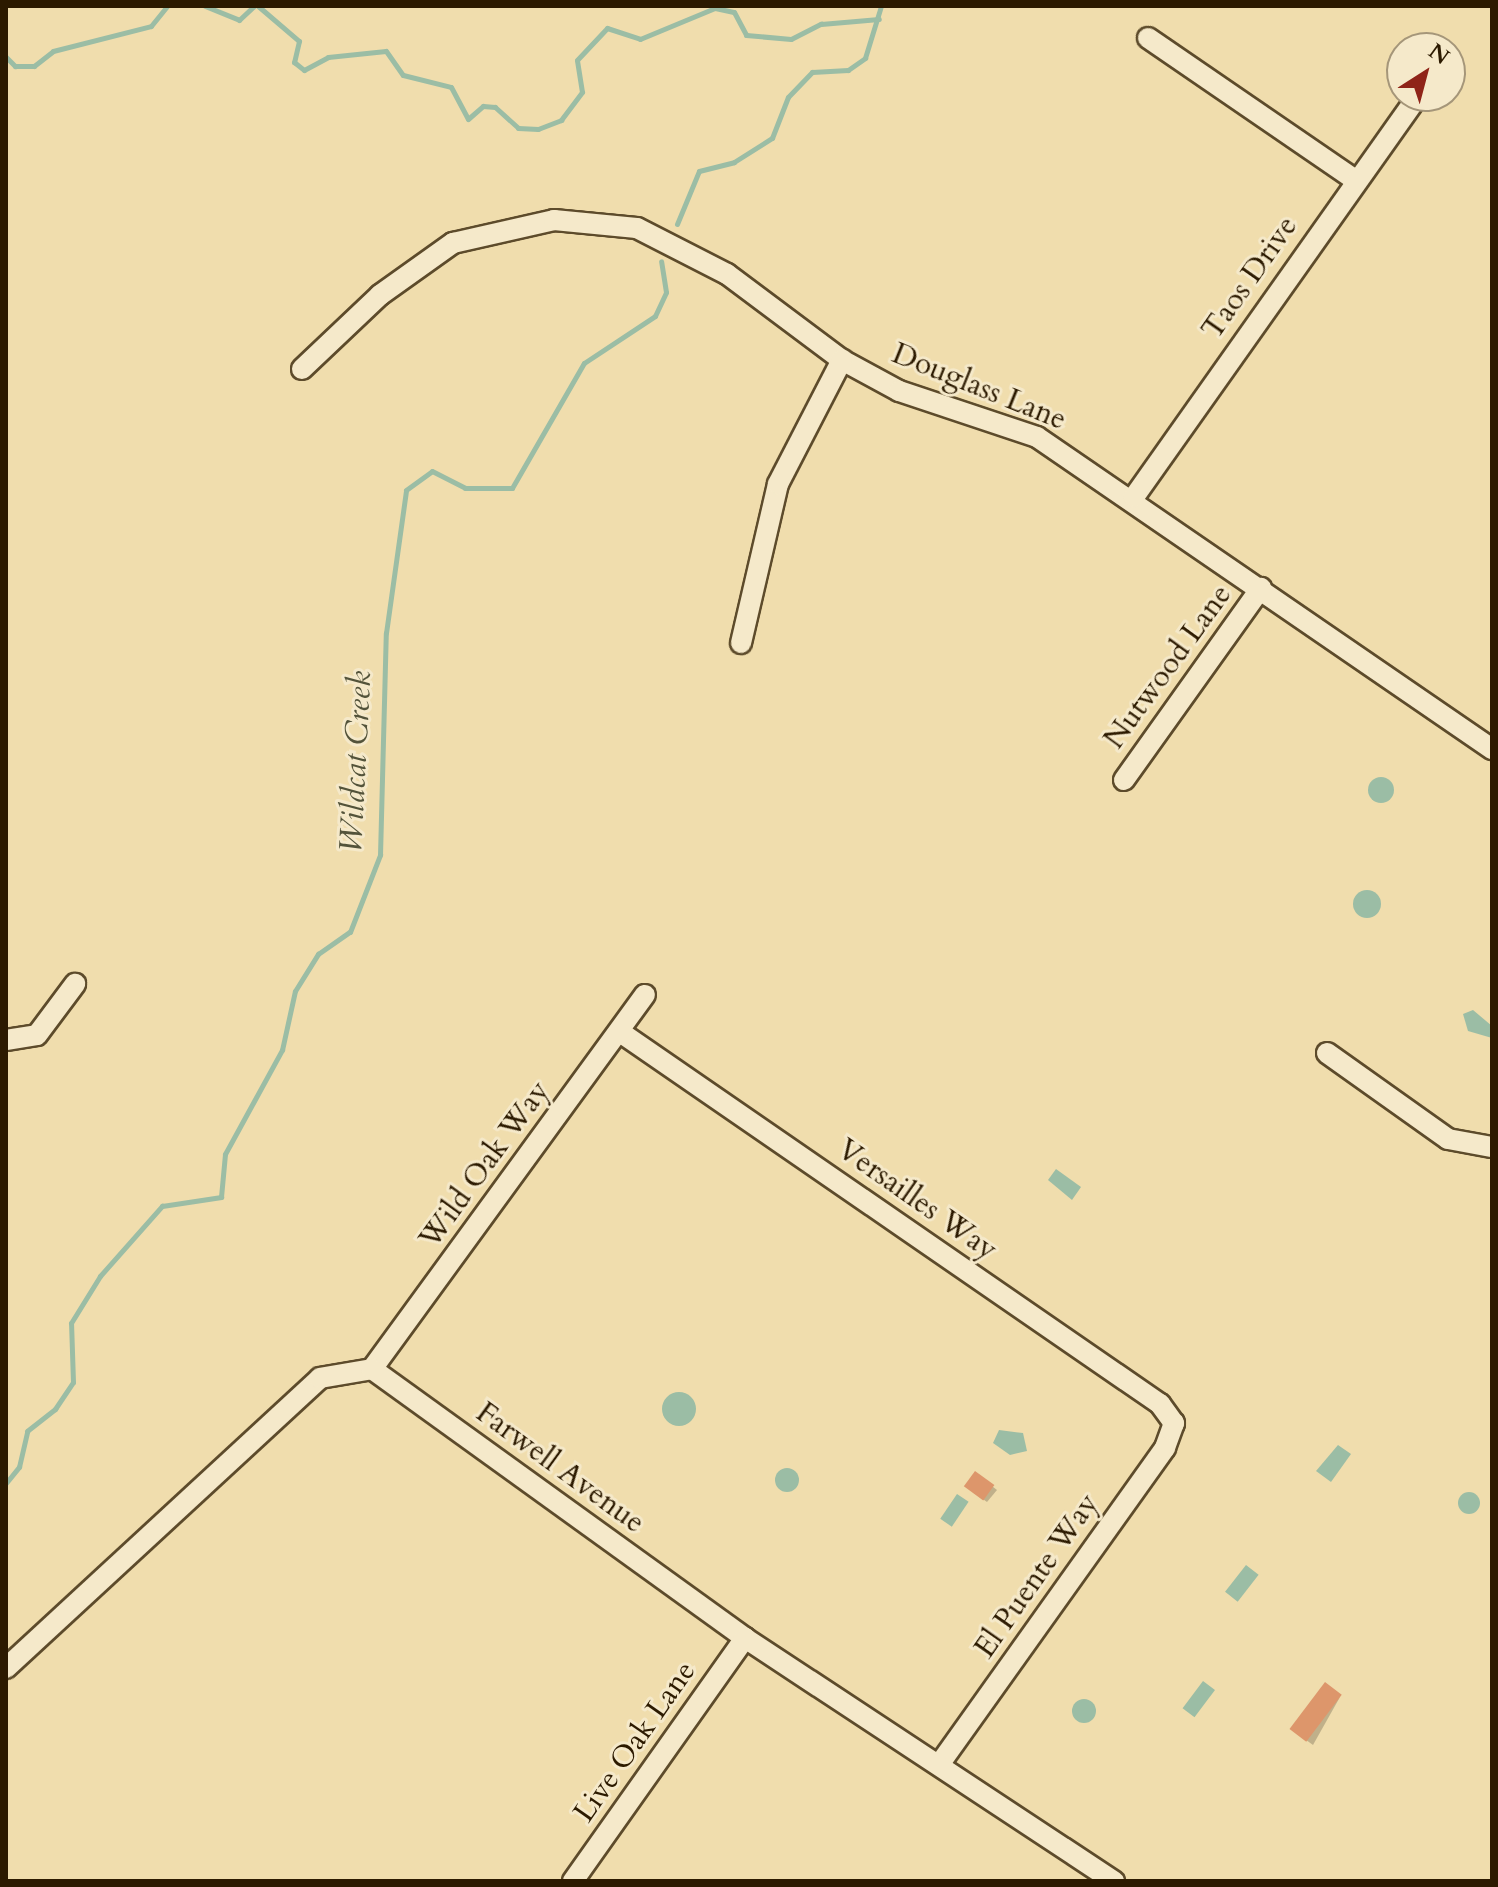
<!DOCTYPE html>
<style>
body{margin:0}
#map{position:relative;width:1498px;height:1887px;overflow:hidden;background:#f0ddad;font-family:Cardo,serif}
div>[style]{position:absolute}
.water>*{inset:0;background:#9bbda5;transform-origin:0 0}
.round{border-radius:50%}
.shadow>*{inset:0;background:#0003}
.stream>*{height:5px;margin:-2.5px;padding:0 2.5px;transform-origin:2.5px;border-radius:2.5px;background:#9bbda5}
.building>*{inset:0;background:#dd966b;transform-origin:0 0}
.roads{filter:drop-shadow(2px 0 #5d4b2b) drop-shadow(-2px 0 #5d4b2b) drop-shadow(0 2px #5d4b2b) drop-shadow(0 -2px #5d4b2b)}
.minor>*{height:20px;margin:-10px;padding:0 10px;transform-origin:10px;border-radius:10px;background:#f5e9ca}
span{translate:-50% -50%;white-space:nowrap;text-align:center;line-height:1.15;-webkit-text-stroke:6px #f5e9ca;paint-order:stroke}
.street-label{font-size:30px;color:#2c1a00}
.water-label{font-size:32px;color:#53533a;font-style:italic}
.frame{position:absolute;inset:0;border:8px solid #2c1a00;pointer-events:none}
.north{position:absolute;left:1386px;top:32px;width:80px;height:80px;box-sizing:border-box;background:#f5e9ca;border:2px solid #a59679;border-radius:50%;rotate:36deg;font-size:22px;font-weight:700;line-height:32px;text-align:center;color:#2c1a00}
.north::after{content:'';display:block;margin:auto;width:28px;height:36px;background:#8f2418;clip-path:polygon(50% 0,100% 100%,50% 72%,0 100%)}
</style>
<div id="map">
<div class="water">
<i class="round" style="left:1368px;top:777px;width:26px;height:26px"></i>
<i class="round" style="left:1353px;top:890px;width:28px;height:28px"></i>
<i style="clip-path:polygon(1473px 1010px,1492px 1026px,1492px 1038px,1468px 1031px,1463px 1014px)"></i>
<i style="clip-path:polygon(1056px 1169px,1081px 1187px,1072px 1200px,1048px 1180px)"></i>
<i class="round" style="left:662px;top:1392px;width:34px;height:34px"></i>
<i style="clip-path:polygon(999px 1430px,1023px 1433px,1027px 1451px,1010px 1455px,993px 1443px)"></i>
<i style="clip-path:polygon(1338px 1445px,1351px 1454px,1331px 1482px,1316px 1471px)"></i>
<i class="round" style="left:775px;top:1468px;width:24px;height:24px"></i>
<i class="round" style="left:1458px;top:1492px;width:22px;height:22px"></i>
<i style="left:957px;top:1494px;width:14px;height:30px;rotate:34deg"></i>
<i style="left:1246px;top:1565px;width:16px;height:34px;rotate:38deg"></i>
<i style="left:1203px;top:1681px;width:15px;height:34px;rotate:37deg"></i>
<i class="round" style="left:1072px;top:1699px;width:24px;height:24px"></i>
</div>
<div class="shadow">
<i style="clip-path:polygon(975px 1473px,997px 1490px,987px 1502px,970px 1490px)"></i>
<i style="clip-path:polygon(1340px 1697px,1313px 1745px,1295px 1732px)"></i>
</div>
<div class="stream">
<i style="left:205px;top:6px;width:37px;rotate:22deg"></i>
<i style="left:239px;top:20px;width:21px;rotate:-43deg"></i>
<i style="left:258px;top:6px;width:54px;rotate:40.5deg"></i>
<i style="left:299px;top:41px;width:22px;rotate:103deg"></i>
<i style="left:294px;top:62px;width:13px;rotate:39deg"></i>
<i style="left:304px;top:70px;width:27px;rotate:-28deg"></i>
<i style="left:328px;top:57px;width:58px;rotate:-5.9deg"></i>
<i style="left:386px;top:51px;width:29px;rotate:55deg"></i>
<i style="left:403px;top:75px;width:49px;rotate:14deg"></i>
<i style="left:451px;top:87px;width:36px;rotate:62deg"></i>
<i style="left:468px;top:119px;width:20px;rotate:-41deg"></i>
<i style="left:483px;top:106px;width:12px;rotate:5deg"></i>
<i style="left:495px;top:107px;width:31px;rotate:42deg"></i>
<i style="left:518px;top:128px;width:20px;rotate:3deg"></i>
<i style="left:538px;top:129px;width:25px;rotate:-21deg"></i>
<i style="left:561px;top:120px;width:35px;rotate:-53deg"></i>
<i style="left:582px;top:92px;width:32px;rotate:-99deg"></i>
<i style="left:577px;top:60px;width:44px;rotate:-46.8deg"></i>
<i style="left:607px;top:28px;width:35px;rotate:18deg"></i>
<i style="left:640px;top:39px;width:81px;rotate:-22.5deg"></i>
<i style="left:715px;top:8px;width:19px;rotate:12deg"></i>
<i style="left:734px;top:12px;width:26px;rotate:62deg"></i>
<i style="left:746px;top:35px;width:45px;rotate:5.1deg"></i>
<i style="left:791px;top:39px;width:34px;rotate:-27deg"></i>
<i style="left:821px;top:24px;width:58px;rotate:-4.9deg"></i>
<i style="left:6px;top:57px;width:13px;rotate:45deg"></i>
<i style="left:15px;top:66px;width:19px"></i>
<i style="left:34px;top:66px;width:24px;rotate:-38deg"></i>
<i style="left:53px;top:51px;width:101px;rotate:-14.3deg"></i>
<i style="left:151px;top:26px;width:26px;rotate:-51deg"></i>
<i style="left:677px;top:224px;width:57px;rotate:-67.5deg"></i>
<i style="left:699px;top:171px;width:36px;rotate:-14deg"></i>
<i style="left:734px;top:162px;width:45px;rotate:-32.3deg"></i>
<i style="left:772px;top:138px;width:44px;rotate:-68.7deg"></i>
<i style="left:788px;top:97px;width:35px;rotate:-46deg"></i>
<i style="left:812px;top:72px;width:36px;rotate:-3deg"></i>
<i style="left:848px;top:70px;width:21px;rotate:-35deg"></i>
<i style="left:865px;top:58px;width:54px;rotate:-72.9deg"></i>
<i style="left:6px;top:1483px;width:21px;rotate:-51deg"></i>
<i style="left:19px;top:1467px;width:37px;rotate:-77deg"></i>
<i style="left:27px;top:1431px;width:36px;rotate:-38deg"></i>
<i style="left:55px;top:1409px;width:32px;rotate:-56deg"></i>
<i style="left:73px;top:1382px;width:59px;rotate:-91.9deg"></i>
<i style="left:71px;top:1323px;width:55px;rotate:-58.3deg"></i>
<i style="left:100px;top:1276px;width:94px;rotate:-48.5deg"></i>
<i style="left:162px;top:1206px;width:60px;rotate:-8.7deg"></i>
<i style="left:221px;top:1197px;width:43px;rotate:-84.7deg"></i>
<i style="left:225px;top:1154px;width:119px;rotate:-61.3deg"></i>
<i style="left:282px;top:1050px;width:60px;rotate:-77.6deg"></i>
<i style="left:295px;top:991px;width:44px;rotate:-58.1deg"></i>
<i style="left:318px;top:954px;width:39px;rotate:-35deg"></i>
<i style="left:350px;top:932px;width:83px;rotate:-68.7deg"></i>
<i style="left:380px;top:855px;width:222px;rotate:-88.5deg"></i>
<i style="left:386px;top:633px;width:144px;rotate:-82deg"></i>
<i style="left:406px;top:490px;width:32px;rotate:-36deg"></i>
<i style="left:432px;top:471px;width:37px;rotate:27deg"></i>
<i style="left:465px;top:488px;width:47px"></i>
<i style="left:512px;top:488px;width:144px;rotate:-60.1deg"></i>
<i style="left:584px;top:363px;width:85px;rotate:-33.5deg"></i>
<i style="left:655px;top:316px;width:26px;rotate:-65deg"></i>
<i style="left:666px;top:292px;width:31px;rotate:-99deg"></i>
</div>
<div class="building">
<i style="left:975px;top:1471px;width:24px;height:19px;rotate:36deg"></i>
<i style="left:1325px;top:1682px;width:21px;height:59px;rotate:37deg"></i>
</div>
<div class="roads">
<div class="minor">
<i style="left:1148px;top:38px;width:251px;rotate:34.4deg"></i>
<i style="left:302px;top:369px;width:108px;rotate:-43.5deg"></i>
<i style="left:380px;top:295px;width:90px;rotate:-35.5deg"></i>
<i style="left:453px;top:243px;width:104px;rotate:-12.8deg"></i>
<i style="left:554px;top:220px;width:83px;rotate:5.5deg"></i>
<i style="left:637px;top:228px;width:101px;rotate:27.1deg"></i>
<i style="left:727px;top:274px;width:144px;rotate:36.8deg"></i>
<i style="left:842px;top:360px;width:65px;rotate:28.5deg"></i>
<i style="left:899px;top:391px;width:145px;rotate:18.4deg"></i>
<i style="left:1037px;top:437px;width:552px;rotate:34.44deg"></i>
<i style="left:1134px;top:497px;width:491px;rotate:-54.7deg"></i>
<i style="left:741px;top:643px;width:163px;rotate:-76.9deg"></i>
<i style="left:778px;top:484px;width:140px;rotate:-62.7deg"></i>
<i style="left:1124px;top:780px;width:236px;rotate:-54.5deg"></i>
<i style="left:620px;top:1032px;width:656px;rotate:34.56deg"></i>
<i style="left:1160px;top:1404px;width:24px;rotate:54deg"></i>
<i style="left:1174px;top:1423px;width:27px;rotate:110deg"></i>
<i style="left:1165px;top:1448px;width:384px;rotate:125.5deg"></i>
<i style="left:6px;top:1040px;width:31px;rotate:-9deg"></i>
<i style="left:37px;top:1035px;width:64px;rotate:-53.3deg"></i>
<i style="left:1327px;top:1053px;width:148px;rotate:35.4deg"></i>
<i style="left:1448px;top:1139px;width:45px;rotate:10.3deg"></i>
<i style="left:372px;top:1369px;width:463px;rotate:-53.9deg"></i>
<i style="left:6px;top:1668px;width:427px;rotate:-42.7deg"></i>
<i style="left:320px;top:1378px;width:53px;rotate:-9.8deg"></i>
<i style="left:372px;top:1369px;width:460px;rotate:35.8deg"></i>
<i style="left:745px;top:1638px;width:442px;rotate:33.4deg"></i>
<i style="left:573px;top:1881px;width:298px;rotate:-54.7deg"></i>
</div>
</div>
<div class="street-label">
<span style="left:1250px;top:278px;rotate:-55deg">Taos Drive</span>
<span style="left:979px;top:387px;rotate:22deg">Douglass Lane</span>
<span style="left:1168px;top:667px;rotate:-54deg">Nutwood Lane</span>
<span style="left:485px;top:1165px;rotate:-54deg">Wild Oak Way</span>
<span style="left:917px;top:1200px;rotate:35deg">Versailles Way</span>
<span style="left:560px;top:1468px;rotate:36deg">Farwell Avenue</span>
<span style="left:1037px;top:1576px;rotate:-55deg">El Puente Way</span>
<span style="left:635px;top:1742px;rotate:-55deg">Live Oak Lane</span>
</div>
<div class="water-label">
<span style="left:356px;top:762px;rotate:-87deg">Wildcat Creek</span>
</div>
<div class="frame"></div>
<div class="north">N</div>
</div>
